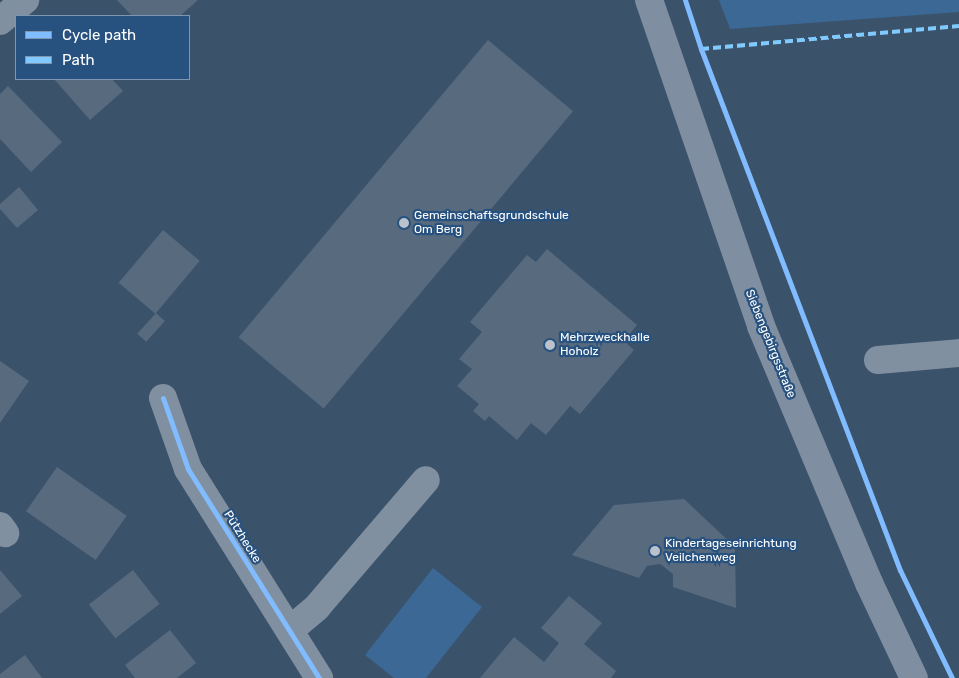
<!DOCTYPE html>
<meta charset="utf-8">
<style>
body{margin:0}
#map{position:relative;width:959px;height:678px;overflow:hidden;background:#3b526b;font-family:Rubik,sans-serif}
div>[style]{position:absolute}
.green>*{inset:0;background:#3b6895}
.building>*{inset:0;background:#586a7e;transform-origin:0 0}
.minor>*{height:28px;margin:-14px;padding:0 14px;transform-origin:14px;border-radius:14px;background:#8090a1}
.major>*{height:28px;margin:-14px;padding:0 14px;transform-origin:14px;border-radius:14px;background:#7f8ea0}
.quiet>*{height:4px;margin-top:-2px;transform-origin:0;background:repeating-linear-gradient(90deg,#80caff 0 8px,transparent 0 12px)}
.cycleway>*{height:5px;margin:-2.5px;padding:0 2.5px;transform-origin:2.5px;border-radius:2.5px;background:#80bcff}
.dots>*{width:14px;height:14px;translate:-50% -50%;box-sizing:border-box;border:2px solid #27517f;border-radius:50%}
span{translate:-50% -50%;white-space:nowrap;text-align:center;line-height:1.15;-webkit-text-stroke:4.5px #27517f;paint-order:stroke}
.poi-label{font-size:12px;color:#fff}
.left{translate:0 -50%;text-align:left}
.street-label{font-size:12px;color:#fff}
.legend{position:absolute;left:15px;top:15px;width:175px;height:65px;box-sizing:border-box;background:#27517f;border:1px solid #7d97b2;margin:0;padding:6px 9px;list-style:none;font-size:15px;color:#fff}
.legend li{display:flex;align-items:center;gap:10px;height:25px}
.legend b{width:25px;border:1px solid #7d97b2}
</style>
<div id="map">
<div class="green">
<i style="clip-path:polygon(719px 0,959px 0,959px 12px,730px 29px)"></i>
<i style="clip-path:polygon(433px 568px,482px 607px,426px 678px,394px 678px,365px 655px)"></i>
</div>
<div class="building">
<i style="clip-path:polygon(117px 0,198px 0,180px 16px,132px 16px)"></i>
<i style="left:488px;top:40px;width:111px;height:388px;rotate:40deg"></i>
<i style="clip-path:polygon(54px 79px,112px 79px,123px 91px,90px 120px)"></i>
<i style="clip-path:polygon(8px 86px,62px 142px,31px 172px,0 139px,0 94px)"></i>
<i style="clip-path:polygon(19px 187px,38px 210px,17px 228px,0 209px,0 204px)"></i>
<i style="left:163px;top:230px;width:48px;height:69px;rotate:40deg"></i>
<i style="clip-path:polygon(547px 249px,637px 325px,624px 341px,634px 350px,580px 414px,570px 406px,546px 435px,531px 423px,517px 440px,489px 416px,485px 421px,473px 411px,479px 404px,457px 386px,472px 369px,459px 359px,482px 332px,470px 322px,527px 255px,536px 262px)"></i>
<i style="left:156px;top:313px;width:12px;height:28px;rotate:42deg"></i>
<i style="clip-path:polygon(0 361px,29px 381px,0 423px)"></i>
<i style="left:57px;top:467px;width:85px;height:54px;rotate:35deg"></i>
<i style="clip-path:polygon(684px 499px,735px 547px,736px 608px,673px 587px,673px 574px,660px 564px,647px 566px,639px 578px,572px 555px,614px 505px)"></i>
<i style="clip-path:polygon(0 570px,22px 596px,0 614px)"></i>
<i style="left:133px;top:570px;width:43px;height:56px;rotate:52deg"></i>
<i style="clip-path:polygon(569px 596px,602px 623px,584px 644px,616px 671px,611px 678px,480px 678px,514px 637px,544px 662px,559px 643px,541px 628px)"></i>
<i style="clip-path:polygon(170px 630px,196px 663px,177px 678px,135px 678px,125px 665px)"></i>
<i style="clip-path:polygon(25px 655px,42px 678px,0 678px,0 674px)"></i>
</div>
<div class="minor">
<i style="left:0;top:21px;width:33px;rotate:-40deg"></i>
<i style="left:878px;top:360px;width:81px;rotate:-4.9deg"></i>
<i style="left:163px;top:398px;width:75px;rotate:70.6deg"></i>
<i style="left:188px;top:469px;width:247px;rotate:57.9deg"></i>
<i style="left:0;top:526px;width:9px;rotate:54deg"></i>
<i style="left:290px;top:630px;width:35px;rotate:-40deg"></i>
<i style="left:317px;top:607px;width:167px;rotate:-49.4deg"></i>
</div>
<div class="major">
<i style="left:649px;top:0;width:345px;rotate:71deg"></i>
<i style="left:761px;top:326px;width:279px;rotate:67.2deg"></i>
<i style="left:869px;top:583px;width:105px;rotate:64.7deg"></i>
</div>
<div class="quiet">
<i style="left:701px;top:49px;width:259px;rotate:-5.1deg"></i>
</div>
<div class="cycleway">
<i style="left:685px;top:0;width:52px;rotate:71.9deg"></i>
<i style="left:701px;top:49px;width:558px;rotate:69.1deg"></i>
<i style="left:900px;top:570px;width:120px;rotate:64.3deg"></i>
<i style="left:163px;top:398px;width:75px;rotate:70.6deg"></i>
<i style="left:188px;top:469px;width:247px;rotate:57.9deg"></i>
</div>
<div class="dots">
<i style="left:404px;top:223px;background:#bac2cb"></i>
<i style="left:550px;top:345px;background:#bac2cb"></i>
<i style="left:655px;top:551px;background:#bac2cb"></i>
</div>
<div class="poi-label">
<span class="left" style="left:414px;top:223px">Gemeinschaftsgrundschule<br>Om Berg</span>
<span class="left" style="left:560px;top:345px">Mehrzweckhalle<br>Hoholz</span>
<span class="left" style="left:665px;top:551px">Kindertageseinrichtung<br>Veilchenweg</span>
</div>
<div class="street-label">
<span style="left:770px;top:344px;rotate:68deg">Siebengebirgsstraße</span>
<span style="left:242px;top:537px;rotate:58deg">Pützhecke</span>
</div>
<ul class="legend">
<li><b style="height:6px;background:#80bcff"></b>Cycle path</li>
<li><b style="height:6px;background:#80caff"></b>Path</li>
</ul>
</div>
